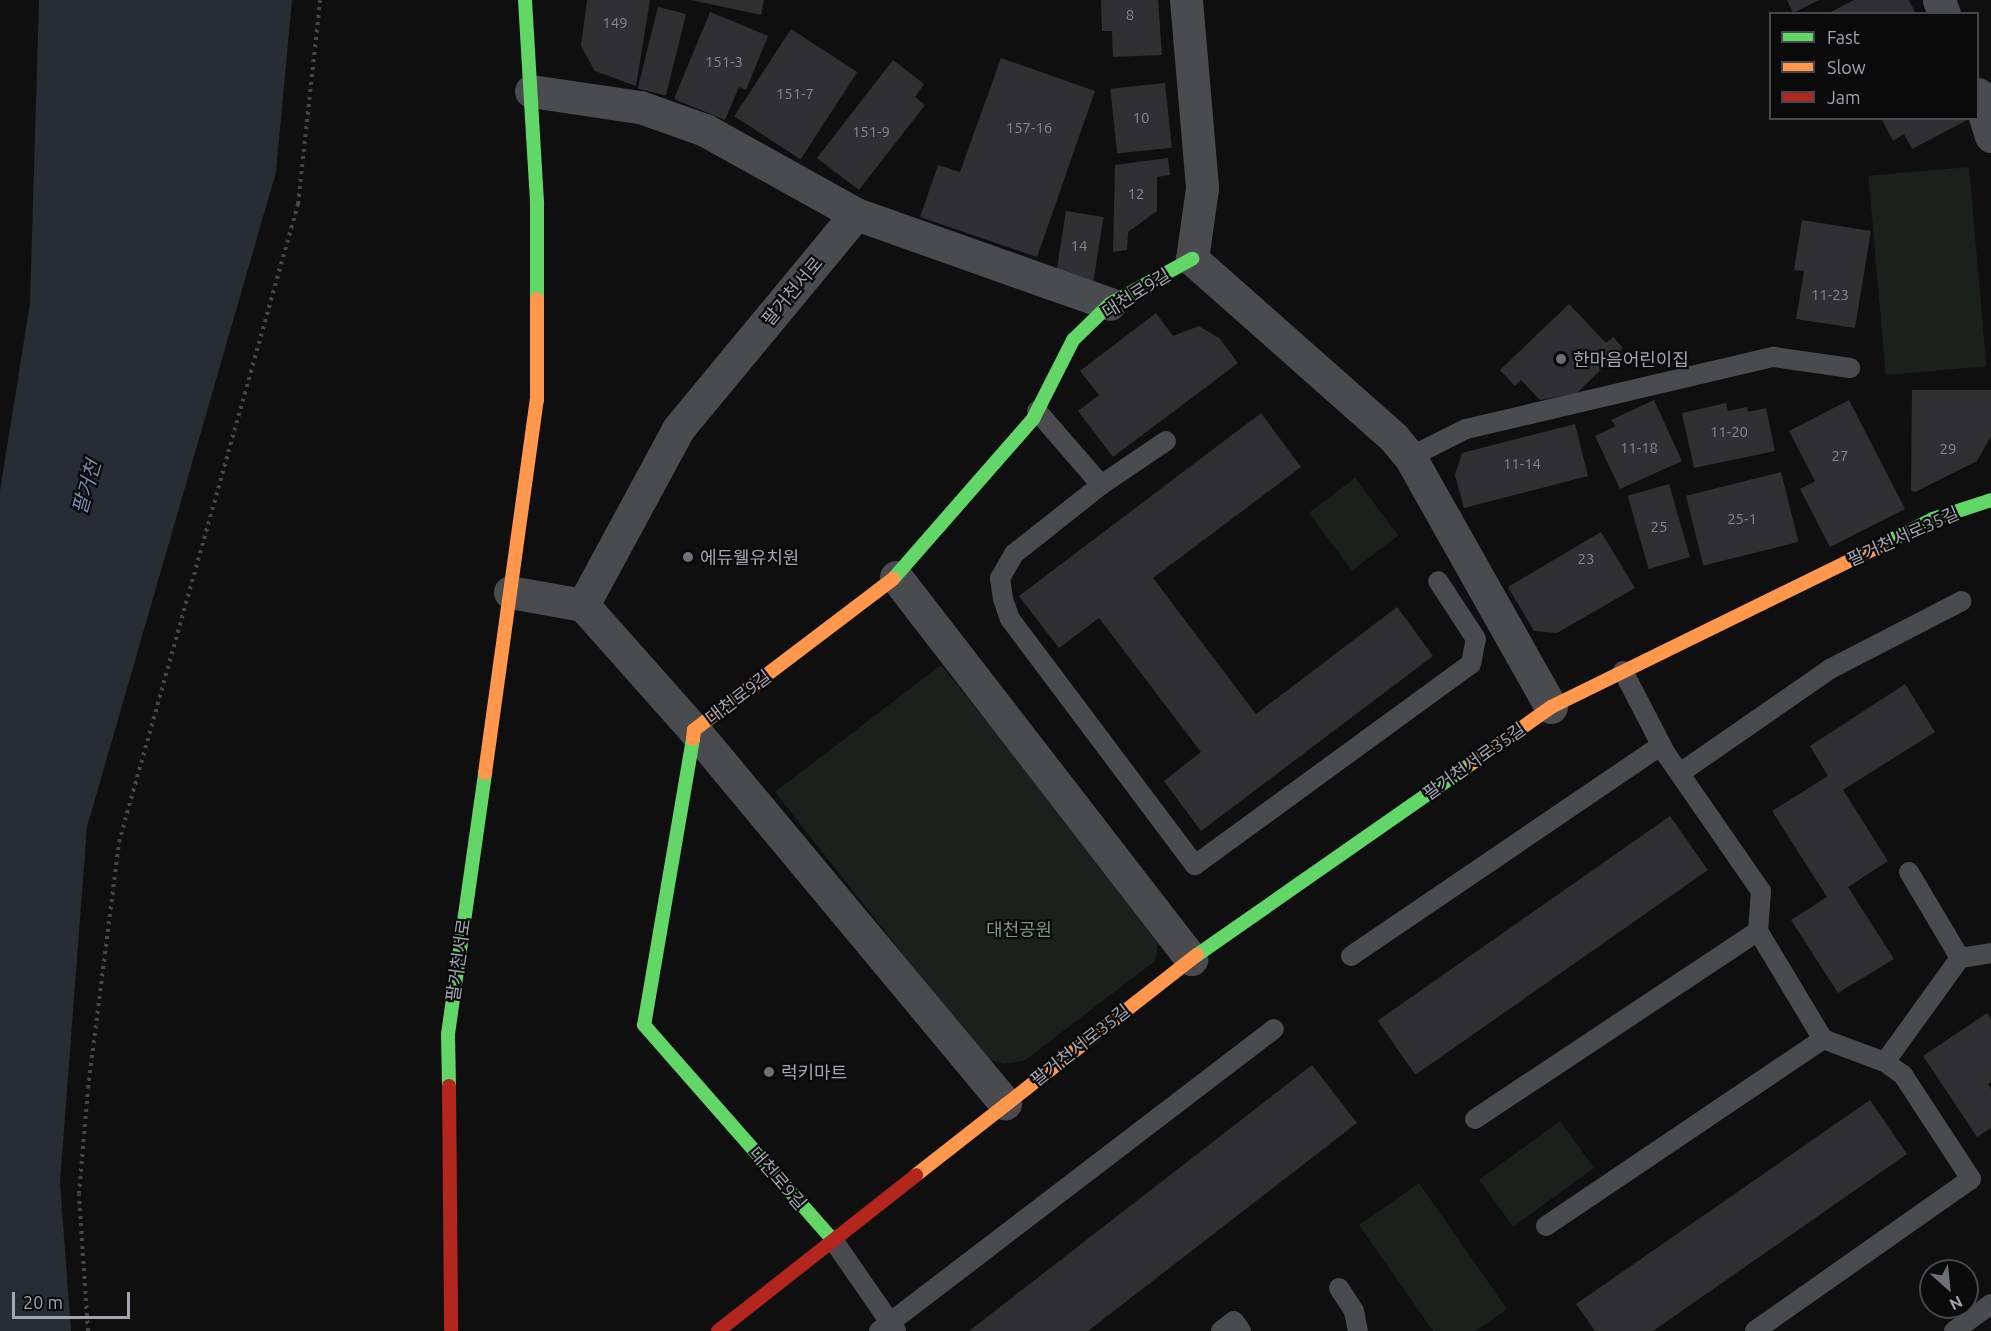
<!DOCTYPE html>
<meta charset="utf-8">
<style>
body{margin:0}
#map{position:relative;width:1991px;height:1331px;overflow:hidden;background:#0f0f10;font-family:Ubuntu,"Noto Sans KR",sans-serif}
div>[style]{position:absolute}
.green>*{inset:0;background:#1a201b;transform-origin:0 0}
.water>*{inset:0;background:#272d34}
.building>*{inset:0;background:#303032;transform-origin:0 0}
.path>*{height:4px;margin-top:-2px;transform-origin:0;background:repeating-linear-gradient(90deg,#45464a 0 3px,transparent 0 7.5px)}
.lane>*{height:20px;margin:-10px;padding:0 10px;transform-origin:10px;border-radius:10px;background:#4a4b4f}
.street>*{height:33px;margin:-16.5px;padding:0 16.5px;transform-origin:16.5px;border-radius:16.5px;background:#4a4b4f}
.fast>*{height:14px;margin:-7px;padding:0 7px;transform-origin:7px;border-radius:7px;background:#63d668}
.slow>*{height:14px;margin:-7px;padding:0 7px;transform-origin:7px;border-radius:7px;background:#ff974d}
.jam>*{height:14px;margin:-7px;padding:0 7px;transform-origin:7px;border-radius:7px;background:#b3261e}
.dots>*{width:16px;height:16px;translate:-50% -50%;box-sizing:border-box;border:3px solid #0a0a0b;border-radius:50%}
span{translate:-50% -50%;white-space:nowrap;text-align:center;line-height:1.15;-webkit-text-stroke:4.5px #0a0a0b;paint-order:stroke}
.number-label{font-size:15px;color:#858791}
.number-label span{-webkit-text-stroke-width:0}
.street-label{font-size:18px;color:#a1a4b1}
.poi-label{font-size:18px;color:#a1a4b1}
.left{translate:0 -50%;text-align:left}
.park-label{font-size:18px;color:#789b7f}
.water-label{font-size:20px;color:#788dac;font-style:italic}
.legend{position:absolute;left:1769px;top:12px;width:210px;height:108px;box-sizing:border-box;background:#0a0a0b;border:2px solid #46484d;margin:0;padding:8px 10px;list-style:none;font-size:18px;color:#a1a4b1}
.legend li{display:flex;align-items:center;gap:12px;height:30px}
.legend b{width:30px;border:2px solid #46484d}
.north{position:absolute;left:1919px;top:1259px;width:60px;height:60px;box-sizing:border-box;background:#0a0a0b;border:2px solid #46484d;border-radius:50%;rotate:153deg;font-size:16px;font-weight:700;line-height:24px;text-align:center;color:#a1a4b1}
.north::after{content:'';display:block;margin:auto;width:21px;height:27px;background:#6e7079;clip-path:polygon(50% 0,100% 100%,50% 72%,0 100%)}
.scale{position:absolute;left:12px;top:1292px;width:118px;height:27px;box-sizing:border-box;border:3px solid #a1a4b1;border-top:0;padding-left:8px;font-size:18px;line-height:21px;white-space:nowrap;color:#a1a4b1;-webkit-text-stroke:4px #0a0a0b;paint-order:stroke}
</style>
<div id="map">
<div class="green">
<i style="left:1969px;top:167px;width:200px;height:101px;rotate:85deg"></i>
<i style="left:1355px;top:478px;width:72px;height:58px;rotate:53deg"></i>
<i style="clip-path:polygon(941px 665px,1153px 926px,1158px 945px,1155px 961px,1024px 1061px,1003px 1064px,984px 1057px,775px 792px)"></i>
<i style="left:1560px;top:1121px;width:58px;height:100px;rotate:54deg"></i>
<i style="clip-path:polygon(1419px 1183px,1507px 1309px,1476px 1331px,1433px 1331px,1359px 1225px)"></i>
</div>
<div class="water">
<i style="clip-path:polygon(39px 0,292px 0,276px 172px,87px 827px,60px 1182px,71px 1331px,0 1331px,0 491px,30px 303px)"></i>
</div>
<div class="building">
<i style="clip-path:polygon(587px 0,650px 0,636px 86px,595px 71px,581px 46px)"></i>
<i style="clip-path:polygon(691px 0,764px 0,761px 15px)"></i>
<i style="clip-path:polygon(1101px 0,1158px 0,1162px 55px,1113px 57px,1112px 31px,1102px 31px)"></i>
<i style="clip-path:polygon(1787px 0,1819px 0,1793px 13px)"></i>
<i style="clip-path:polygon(1854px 0,1909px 0,1916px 14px,1827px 14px)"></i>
<i style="left:658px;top:7px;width:29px;height:84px;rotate:14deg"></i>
<i style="clip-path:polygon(710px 12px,768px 36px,746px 90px,739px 87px,725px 120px,674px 99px)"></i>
<i style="left:791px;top:29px;width:79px;height:104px;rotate:33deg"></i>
<i style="clip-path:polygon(1001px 58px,1095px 91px,1037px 257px,920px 217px,938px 165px,960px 172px)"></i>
<i style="clip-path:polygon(893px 60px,924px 84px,915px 97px,925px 105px,859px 190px,817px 158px)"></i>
<i style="left:1165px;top:83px;width:65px;height:55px;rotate:84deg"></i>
<i style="clip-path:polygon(1881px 118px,1971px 118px,1912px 149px,1904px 134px,1893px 141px)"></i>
<i style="clip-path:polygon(1168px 158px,1170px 175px,1157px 177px,1157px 211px,1128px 232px,1127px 250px,1113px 252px,1115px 165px)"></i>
<i style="left:1066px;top:211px;width:38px;height:65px;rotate:9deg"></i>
<i style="clip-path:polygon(1802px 220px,1871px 231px,1855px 328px,1796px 319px,1804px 271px,1794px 270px)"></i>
<i style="clip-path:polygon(1569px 304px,1606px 343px,1613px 337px,1623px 348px,1577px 393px,1540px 400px,1521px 380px,1515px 386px,1500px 370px)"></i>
<i style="clip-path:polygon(1156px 313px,1173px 336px,1199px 326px,1219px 338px,1238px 363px,1113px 457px,1078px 411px,1099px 395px,1080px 371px)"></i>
<i style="clip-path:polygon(1912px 390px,1991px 390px,1991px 436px,1977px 461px,1915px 492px,1911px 490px)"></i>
<i style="clip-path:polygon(1654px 400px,1682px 461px,1620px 489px,1595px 436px,1616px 426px,1611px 420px)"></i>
<i style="clip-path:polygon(1849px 400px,1905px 509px,1830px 547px,1800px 489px,1815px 481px,1789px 431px)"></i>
<i style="clip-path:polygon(1726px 403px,1728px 411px,1747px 407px,1748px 412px,1766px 408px,1775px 451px,1694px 468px,1682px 413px)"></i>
<i style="clip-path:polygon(1261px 413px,1301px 467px,1153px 578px,1256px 714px,1397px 607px,1433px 656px,1201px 831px,1164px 781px,1201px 752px,1099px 618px,1059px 648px,1019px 596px)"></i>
<i style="clip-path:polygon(1575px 424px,1588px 476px,1464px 508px,1455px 475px,1462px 453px)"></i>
<i style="left:1781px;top:472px;width:72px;height:98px;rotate:76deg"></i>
<i style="left:1669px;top:484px;width:76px;height:43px;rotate:74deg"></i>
<i style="clip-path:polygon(1601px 532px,1635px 588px,1557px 633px,1534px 631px,1508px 587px)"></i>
<i style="clip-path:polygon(1905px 684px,1935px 732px,1843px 790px,1888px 861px,1848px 887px,1894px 959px,1838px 993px,1791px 920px,1827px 897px,1772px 811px,1828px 776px,1810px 746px)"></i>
<i style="left:1670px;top:816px;width:66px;height:357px;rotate:55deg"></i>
<i style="clip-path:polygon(1987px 1013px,1991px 1020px,1991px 1082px,1988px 1084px,1991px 1089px,1991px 1128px,1977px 1137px,1923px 1056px)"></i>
<i style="clip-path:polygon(1312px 1065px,1357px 1123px,1088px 1331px,969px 1331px)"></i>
<i style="clip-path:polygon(1870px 1100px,1907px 1154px,1653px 1331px,1595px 1331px,1576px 1304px)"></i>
</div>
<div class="path">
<i style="left:88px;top:1331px;width:137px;rotate:-93.8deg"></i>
<i style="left:79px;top:1194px;width:106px;rotate:-85.1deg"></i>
<i style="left:88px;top:1088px;width:248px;rotate:-82.8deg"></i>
<i style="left:119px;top:842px;width:663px;rotate:-74.33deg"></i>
<i style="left:298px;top:204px;width:205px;rotate:-83.8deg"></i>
</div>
<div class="lane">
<i style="left:1037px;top:411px;width:98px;rotate:49.1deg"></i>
<i style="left:1166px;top:441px;width:78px;rotate:145.9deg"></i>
<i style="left:1101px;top:485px;width:111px;rotate:141.6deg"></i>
<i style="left:1014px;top:554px;width:28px;rotate:120deg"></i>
<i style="left:1000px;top:578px;width:21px;rotate:82deg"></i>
<i style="left:1003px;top:599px;width:21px;rotate:71deg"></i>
<i style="left:1010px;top:619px;width:308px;rotate:53.1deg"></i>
<i style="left:1195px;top:865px;width:341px;rotate:-36.1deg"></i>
<i style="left:1471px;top:664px;width:25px;rotate:-79deg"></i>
<i style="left:1476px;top:639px;width:69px;rotate:-123.2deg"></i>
<i style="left:1410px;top:457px;width:63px;rotate:-26.6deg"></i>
<i style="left:1466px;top:429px;width:316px;rotate:-13.2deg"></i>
<i style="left:1774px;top:357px;width:77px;rotate:8.2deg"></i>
<i style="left:1623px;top:671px;width:93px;rotate:62.6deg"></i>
<i style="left:1666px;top:754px;width:167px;rotate:55.3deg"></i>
<i style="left:1761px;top:891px;width:40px;rotate:94.3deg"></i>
<i style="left:1758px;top:931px;width:126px;rotate:59deg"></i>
<i style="left:1823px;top:1039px;width:66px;rotate:20.4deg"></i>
<i style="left:1885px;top:1062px;width:22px;rotate:36deg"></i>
<i style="left:1903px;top:1075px;width:124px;rotate:56.8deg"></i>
<i style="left:1971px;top:1179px;width:264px;rotate:144.9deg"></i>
<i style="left:1680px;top:773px;width:183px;rotate:-34.7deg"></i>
<i style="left:1830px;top:669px;width:148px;rotate:-27.3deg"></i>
<i style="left:1909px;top:872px;width:100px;rotate:59.3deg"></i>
<i style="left:1351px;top:956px;width:375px;rotate:-34.2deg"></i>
<i style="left:1885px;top:1062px;width:128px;rotate:-54.2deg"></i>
<i style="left:1960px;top:958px;width:31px;rotate:-9deg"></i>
<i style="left:1475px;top:1119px;width:340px;rotate:-33.6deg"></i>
<i style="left:1546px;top:1226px;width:334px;rotate:-34deg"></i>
<i style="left:833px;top:1240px;width:111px;rotate:55.3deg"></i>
<i style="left:1339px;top:1288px;width:27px;rotate:57deg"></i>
<i style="left:1354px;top:1311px;width:20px;rotate:79deg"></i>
<i style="left:879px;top:1331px;width:497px;rotate:-37.4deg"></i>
<i style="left:1221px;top:1331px;width:16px;rotate:-38deg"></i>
<i style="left:1234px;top:1321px;width:12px;rotate:55deg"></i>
<i style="left:1954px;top:1331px;width:46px;rotate:-36.1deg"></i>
</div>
<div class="street">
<i style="left:1186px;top:0;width:189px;rotate:85.1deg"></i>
<i style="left:1202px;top:188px;width:72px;rotate:98deg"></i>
<i style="left:1192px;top:259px;width:270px;rotate:41.5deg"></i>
<i style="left:1394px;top:438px;width:25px;rotate:50deg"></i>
<i style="left:1410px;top:457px;width:287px;rotate:60.6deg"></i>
<i style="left:1939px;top:0;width:15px;rotate:70deg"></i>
<i style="left:531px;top:91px;width:110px;rotate:8.4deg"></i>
<i style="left:640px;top:107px;width:69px;rotate:19.5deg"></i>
<i style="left:705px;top:130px;width:173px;rotate:29.1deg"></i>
<i style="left:856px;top:214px;width:269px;rotate:19.5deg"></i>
<i style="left:1978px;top:94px;width:44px;rotate:72.8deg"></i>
<i style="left:896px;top:577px;width:483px;rotate:52.3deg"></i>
<i style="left:510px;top:592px;width:74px;rotate:10.1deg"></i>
<i style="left:583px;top:605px;width:167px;rotate:48.4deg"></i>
<i style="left:694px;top:730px;width:486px;rotate:50.2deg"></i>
<i style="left:583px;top:605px;width:200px;rotate:-61.6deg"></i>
<i style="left:678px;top:429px;width:279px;rotate:-50.4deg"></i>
</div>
<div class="fast">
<i style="left:525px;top:0;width:205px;rotate:86.6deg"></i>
<i style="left:537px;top:205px;width:94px;rotate:90deg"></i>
<i style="left:1883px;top:544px;width:56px;rotate:-26.6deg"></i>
<i style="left:1933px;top:519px;width:61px;rotate:-18.1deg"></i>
<i style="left:893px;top:579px;width:213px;rotate:-48.8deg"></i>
<i style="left:1033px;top:419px;width:89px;rotate:-63.1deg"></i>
<i style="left:1073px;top:340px;width:52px;rotate:-44.2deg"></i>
<i style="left:1110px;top:304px;width:94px;rotate:-28.8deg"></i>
<i style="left:693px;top:739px;width:290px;rotate:99.7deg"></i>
<i style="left:644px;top:1025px;width:286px;rotate:48.7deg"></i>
<i style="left:1197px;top:955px;width:335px;rotate:-34.9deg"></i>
<i style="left:449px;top:1086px;width:52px;rotate:-91.1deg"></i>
<i style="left:448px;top:1034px;width:264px;rotate:-81.9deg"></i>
</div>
<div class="slow">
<i style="left:693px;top:739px;width:9px;rotate:-84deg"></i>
<i style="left:694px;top:730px;width:250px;rotate:-37.2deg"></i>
<i style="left:1472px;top:763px;width:97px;rotate:-35.3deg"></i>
<i style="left:1551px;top:707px;width:370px;rotate:-26.1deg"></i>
<i style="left:485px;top:773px;width:377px;rotate:-82.1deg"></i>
<i style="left:537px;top:400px;width:101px;rotate:-90deg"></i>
<i style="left:916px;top:1175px;width:357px;rotate:-38.1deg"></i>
</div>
<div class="jam">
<i style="left:449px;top:1086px;width:245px;rotate:89.5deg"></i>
<i style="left:718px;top:1331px;width:252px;rotate:-38.2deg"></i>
</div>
<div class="dots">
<i style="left:1561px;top:359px;background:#6e7079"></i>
<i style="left:688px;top:557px;background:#6e7079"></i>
<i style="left:769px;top:1072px;background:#6e7079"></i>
</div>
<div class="number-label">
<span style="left:1130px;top:15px">8</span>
<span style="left:615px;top:23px">149</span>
<span style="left:724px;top:62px">151-3</span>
<span style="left:795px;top:94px">151-7</span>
<span style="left:1141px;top:118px">10</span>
<span style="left:1029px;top:128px">157-16</span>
<span style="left:871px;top:132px">151-9</span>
<span style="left:1136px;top:194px">12</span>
<span style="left:1079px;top:246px">14</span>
<span style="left:1830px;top:295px">11-23</span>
<span style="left:1729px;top:432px">11-20</span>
<span style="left:1639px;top:448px">11-18</span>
<span style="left:1948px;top:449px">29</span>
<span style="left:1840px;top:456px">27</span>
<span style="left:1522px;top:464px">11-14</span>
<span style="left:1742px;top:519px">25-1</span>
<span style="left:1659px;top:527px">25</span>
<span style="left:1586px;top:559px">23</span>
</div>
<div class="street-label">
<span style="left:792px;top:291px;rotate:-50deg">팔거천서로</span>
<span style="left:1136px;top:293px;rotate:-32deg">대천로9길</span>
<span style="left:1903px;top:536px;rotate:-24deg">팔거천서로35길</span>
<span style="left:738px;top:697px;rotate:-37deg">대천로9길</span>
<span style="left:1474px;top:761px;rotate:-35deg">팔거천서로35길</span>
<span style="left:458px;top:960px;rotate:-82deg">팔거천서로</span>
<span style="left:1080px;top:1045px;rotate:-38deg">팔거천서로35길</span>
<span style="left:778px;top:1178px;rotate:49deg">대천로9길</span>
</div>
<div class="poi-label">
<span class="left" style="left:1573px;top:359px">한마음어린이집</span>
<span class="left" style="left:700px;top:557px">에듀웰유치원</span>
<span class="left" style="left:781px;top:1072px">럭키마트</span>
</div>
<div class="park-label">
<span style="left:1019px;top:929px">대천공원</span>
</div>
<div class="water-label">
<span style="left:86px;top:487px;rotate:-74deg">팔거천</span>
</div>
<ul class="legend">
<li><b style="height:8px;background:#63d668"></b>Fast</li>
<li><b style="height:8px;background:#ff974d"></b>Slow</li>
<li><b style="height:8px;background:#b3261e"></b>Jam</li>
</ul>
<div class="north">N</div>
<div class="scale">20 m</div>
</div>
